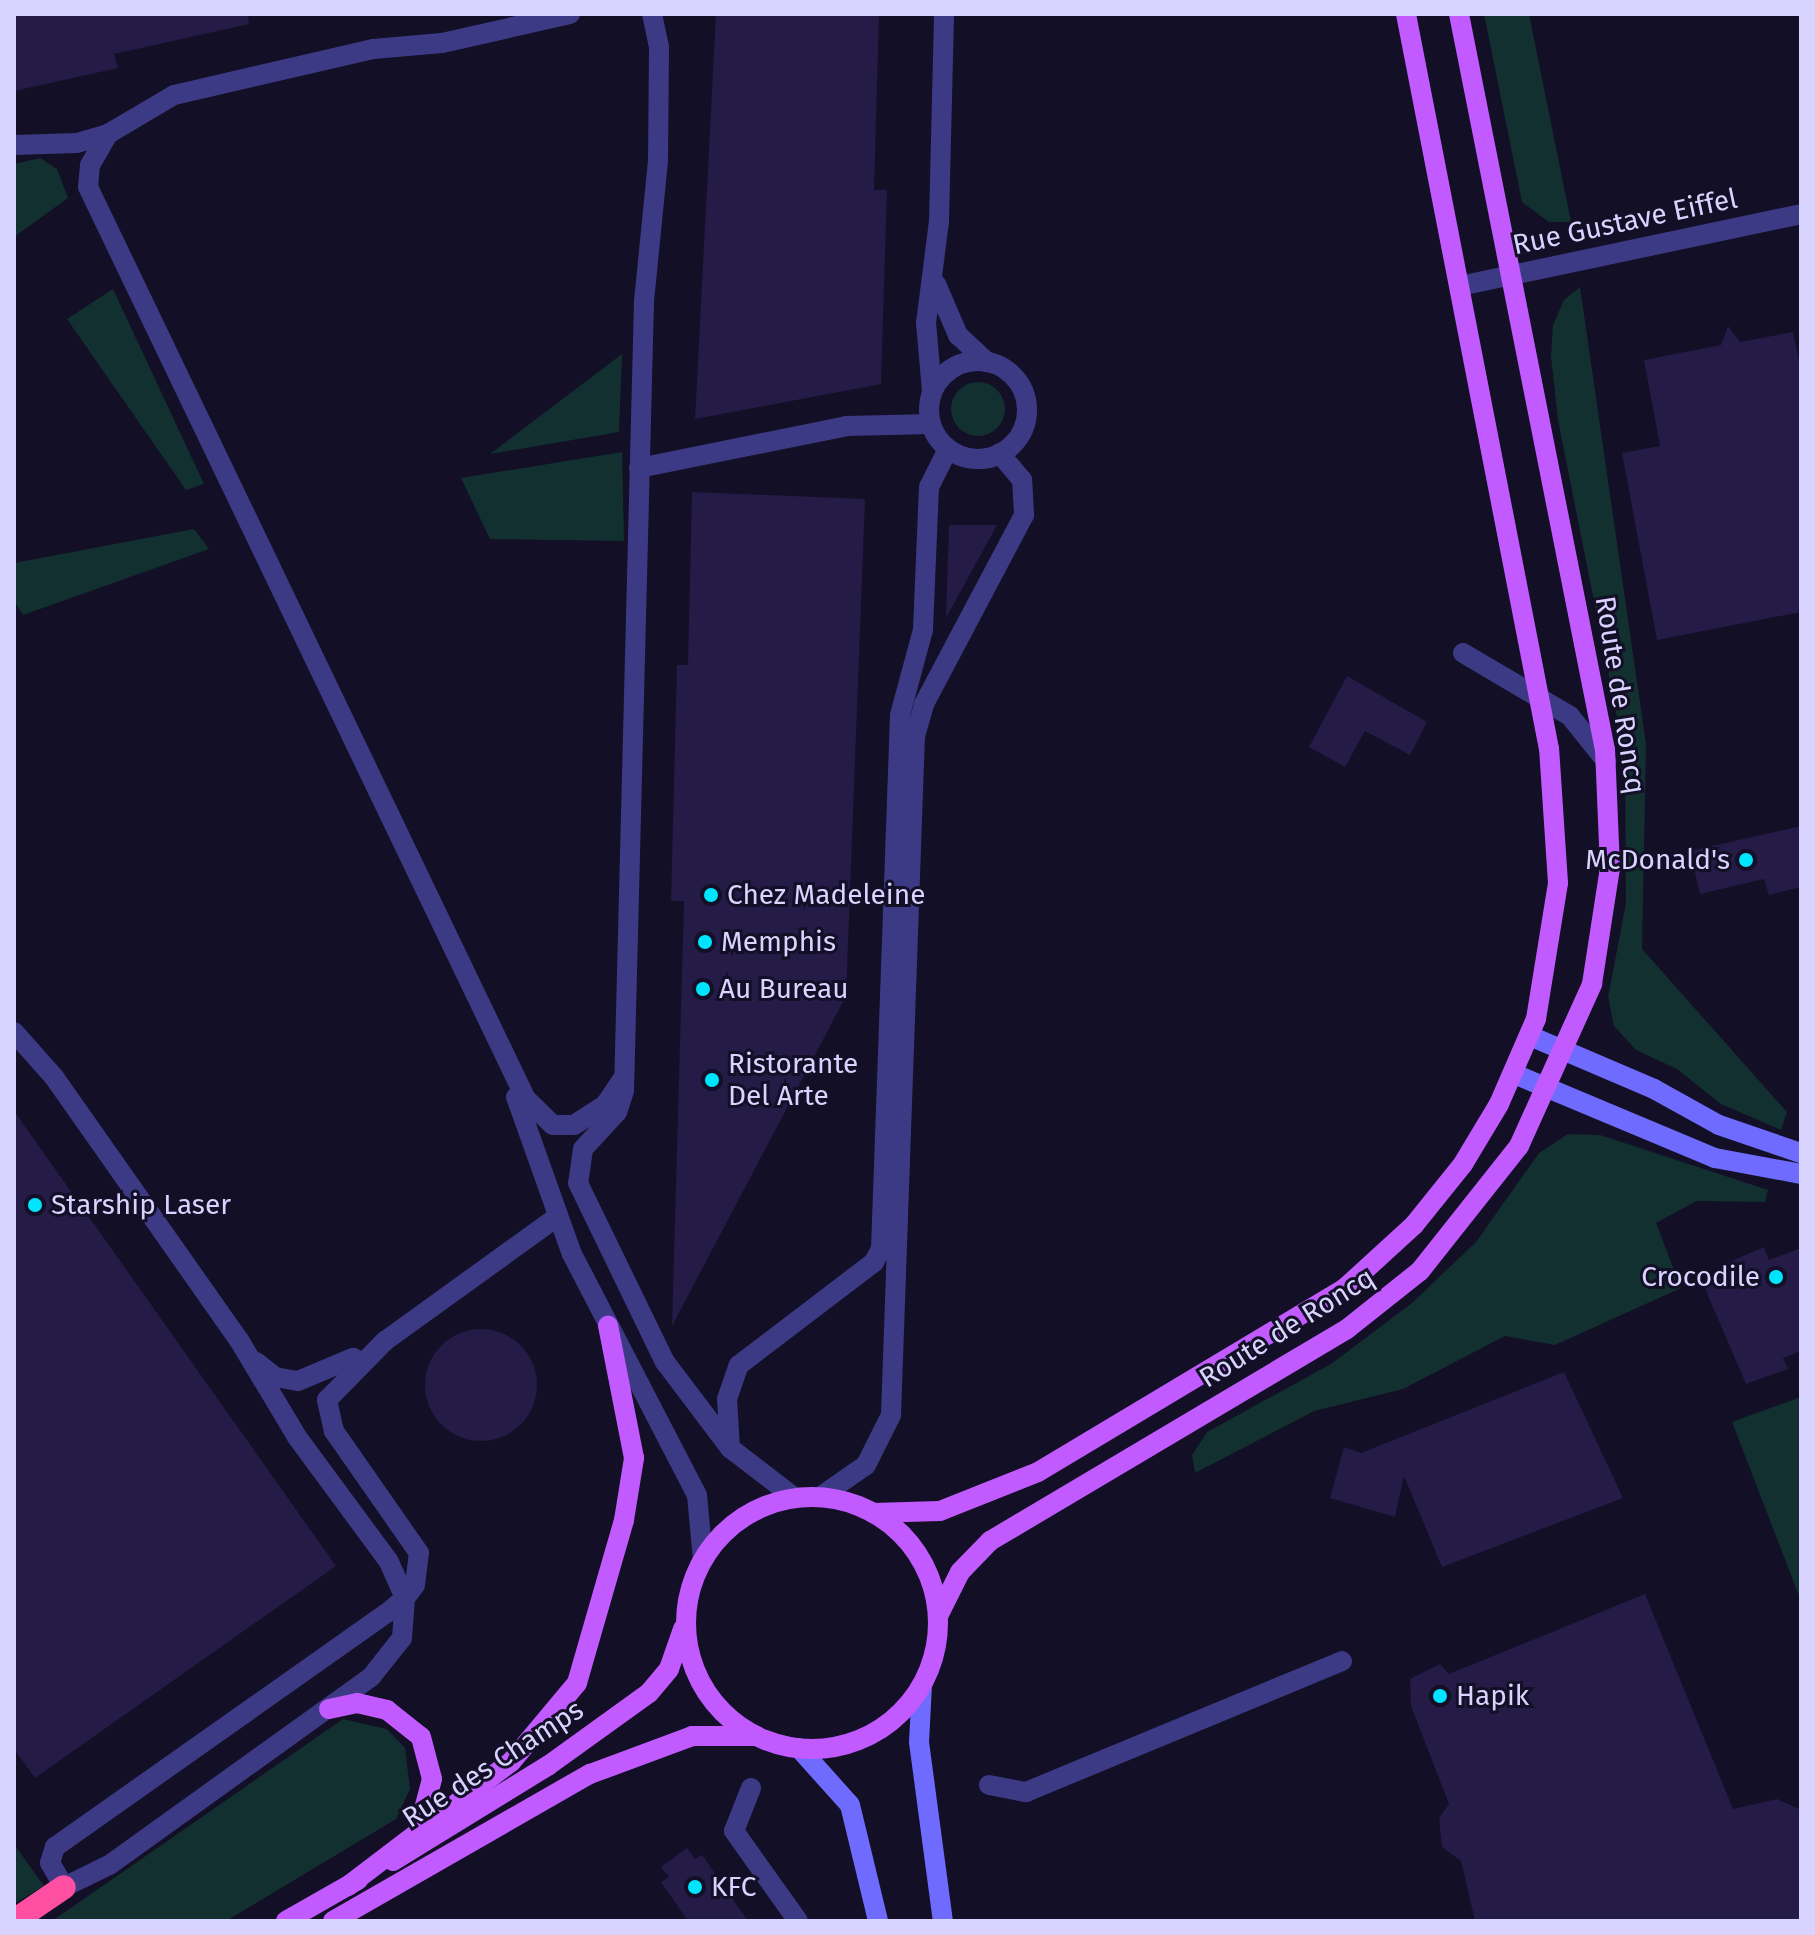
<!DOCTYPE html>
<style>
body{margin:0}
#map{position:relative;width:1815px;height:1935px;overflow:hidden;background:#130f26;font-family:"Fira Sans",sans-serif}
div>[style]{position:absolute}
.green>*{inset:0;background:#12302f}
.round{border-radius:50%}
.building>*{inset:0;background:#241b47}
.street>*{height:20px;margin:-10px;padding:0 10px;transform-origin:10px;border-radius:10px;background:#3d3a85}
.street>.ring{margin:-10px;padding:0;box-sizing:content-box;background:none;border:20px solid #3d3a85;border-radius:50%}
.secondary>*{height:20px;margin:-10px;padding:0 10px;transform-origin:10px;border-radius:10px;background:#6f6bff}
.primary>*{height:20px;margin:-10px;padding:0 10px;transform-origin:10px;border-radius:10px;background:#c25bff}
.primary>.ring{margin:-10px;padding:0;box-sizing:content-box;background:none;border:20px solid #c25bff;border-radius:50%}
.highway>*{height:24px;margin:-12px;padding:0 12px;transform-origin:12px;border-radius:12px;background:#ff4fa3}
.dots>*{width:22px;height:22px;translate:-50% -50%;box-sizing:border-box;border:4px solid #130f26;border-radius:50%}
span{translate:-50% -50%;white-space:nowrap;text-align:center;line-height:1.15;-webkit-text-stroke:6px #130f26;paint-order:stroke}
.street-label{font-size:28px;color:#d9d4ff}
.poi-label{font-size:28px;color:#d9d4ff}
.right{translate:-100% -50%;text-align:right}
.left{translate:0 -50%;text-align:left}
.frame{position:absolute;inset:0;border:16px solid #d9d4ff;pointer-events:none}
</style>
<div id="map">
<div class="green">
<i style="clip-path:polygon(1484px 14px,1529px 14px,1571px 222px,1549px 222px,1522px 202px)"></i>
<i style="clip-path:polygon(40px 158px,57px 169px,68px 198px,14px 237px,14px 164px)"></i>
<i style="clip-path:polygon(1580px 287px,1646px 744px,1642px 949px,1787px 1112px,1781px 1130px,1721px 1104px,1677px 1069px,1636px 1050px,1614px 1026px,1608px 997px,1626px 903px,1625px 757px,1558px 420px,1551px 356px,1553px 325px,1564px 300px)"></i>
<i style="clip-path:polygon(113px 289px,204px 484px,186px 490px,67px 319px)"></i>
<i style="clip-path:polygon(622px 354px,619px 432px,490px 454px)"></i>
<i class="round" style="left:951px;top:382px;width:54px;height:54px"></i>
<i style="clip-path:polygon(622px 452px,624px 541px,490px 539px,461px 478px)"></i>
<i style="clip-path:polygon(194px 529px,209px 549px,23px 615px,14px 601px,14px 563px)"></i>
<i style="clip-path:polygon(1568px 1134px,1600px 1135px,1768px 1190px,1765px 1202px,1697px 1201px,1656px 1223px,1681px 1288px,1555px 1345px,1505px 1336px,1403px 1389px,1314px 1411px,1195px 1473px,1192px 1455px,1207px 1432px,1331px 1364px,1412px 1303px,1476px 1242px,1539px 1153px)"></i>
<i style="clip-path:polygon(1801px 1397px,1801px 1601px,1732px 1422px)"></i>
<i style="clip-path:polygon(343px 1719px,387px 1729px,405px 1748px,410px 1789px,396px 1819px,226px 1921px,52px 1921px)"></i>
<i style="clip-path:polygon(14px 1844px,44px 1886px,14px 1904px)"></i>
</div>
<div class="building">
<i style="clip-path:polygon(14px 14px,248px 14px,249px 24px,114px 54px,118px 68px,14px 91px)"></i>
<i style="clip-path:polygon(716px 14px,879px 14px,874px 190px,887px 190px,881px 384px,695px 419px)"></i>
<i style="clip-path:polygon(1728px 326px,1740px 342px,1793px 332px,1801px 370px,1801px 612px,1657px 640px,1622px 453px,1660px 446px,1644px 360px,1721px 345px)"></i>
<i style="clip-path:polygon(692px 492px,865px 499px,846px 996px,672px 1326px,684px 901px,671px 901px,677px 665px,688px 665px)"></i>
<i style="clip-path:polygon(949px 525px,997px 525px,946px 618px)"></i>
<i style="clip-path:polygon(1347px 676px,1427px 722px,1410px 755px,1365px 731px,1345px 767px,1309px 747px)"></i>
<i style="clip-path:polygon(1801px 826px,1801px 887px,1769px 895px,1764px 879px,1700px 894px,1690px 851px)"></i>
<i style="clip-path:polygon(14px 1111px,336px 1566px,35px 1778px,14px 1749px)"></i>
<i style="clip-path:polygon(1764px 1247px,1769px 1260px,1801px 1248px,1801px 1351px,1783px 1358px,1788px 1369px,1746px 1384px,1703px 1284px,1731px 1274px,1727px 1263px)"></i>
<i class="round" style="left:425px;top:1329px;width:112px;height:112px"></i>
<i style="clip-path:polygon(1564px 1372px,1623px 1498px,1442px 1567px,1404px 1476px,1395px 1517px,1330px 1498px,1344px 1447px,1361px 1453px)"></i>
<i style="clip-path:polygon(1645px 1594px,1733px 1809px,1777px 1799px,1801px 1810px,1801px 1921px,1475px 1921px,1461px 1861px,1442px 1847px,1439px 1818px,1449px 1804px,1411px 1706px,1410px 1679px,1440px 1664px,1449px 1674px)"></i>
<i style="clip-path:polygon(687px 1848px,695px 1859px,702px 1855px,748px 1921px,688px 1921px,661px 1882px,669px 1877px,661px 1867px)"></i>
</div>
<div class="street">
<i style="left:570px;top:14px;width:131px;rotate:167.2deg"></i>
<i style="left:442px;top:43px;width:69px;rotate:175deg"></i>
<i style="left:373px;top:49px;width:204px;rotate:167deg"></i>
<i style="left:174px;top:95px;width:77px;rotate:149.4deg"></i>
<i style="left:108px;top:134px;width:36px;rotate:120deg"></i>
<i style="left:90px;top:165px;width:22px;rotate:95deg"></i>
<i style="left:88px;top:187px;width:1012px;rotate:64.35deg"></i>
<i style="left:526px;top:1099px;width:37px;rotate:44deg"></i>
<i style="left:553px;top:1125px;width:21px"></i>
<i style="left:574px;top:1125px;width:37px;rotate:-33deg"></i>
<i style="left:605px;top:1105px;width:34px;rotate:-56deg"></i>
<i style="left:652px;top:14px;width:34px;rotate:78deg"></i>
<i style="left:659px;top:47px;width:114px;rotate:90.5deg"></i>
<i style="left:658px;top:161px;width:141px;rotate:95.7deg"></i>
<i style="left:644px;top:301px;width:790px;rotate:91.45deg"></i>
<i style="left:624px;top:1091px;width:22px;rotate:108deg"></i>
<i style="left:617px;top:1112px;width:50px;rotate:132.6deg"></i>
<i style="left:583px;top:1149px;width:34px;rotate:98deg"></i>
<i style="left:578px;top:1183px;width:199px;rotate:64.1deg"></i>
<i style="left:665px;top:1362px;width:108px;rotate:52.9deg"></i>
<i style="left:730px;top:1448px;width:82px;rotate:37.6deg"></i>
<i style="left:14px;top:145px;width:63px;rotate:-1.8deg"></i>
<i style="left:77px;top:143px;width:32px;rotate:-16deg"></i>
<i style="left:936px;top:284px;width:56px;rotate:66.7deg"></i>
<i style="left:958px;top:335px;width:40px;rotate:43deg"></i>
<i style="left:1460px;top:286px;width:349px;rotate:-11.9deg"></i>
<i class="ring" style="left:929px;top:361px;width:78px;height:78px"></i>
<i style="left:932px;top:391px;width:68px;rotate:-95deg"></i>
<i style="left:926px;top:323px;width:103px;rotate:-82.7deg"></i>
<i style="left:939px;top:221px;width:207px;rotate:-88.6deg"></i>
<i style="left:639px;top:468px;width:212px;rotate:-11.4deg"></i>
<i style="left:847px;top:426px;width:84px;rotate:-1.4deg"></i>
<i style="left:1463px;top:653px;width:124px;rotate:30.5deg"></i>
<i style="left:1570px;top:716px;width:58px;rotate:51.3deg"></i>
<i style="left:14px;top:1032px;width:60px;rotate:48.4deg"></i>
<i style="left:54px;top:1077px;width:322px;rotate:54.9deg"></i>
<i style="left:239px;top:1340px;width:113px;rotate:59.1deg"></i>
<i style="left:297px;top:1437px;width:155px;rotate:53.6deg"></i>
<i style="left:389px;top:1562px;width:39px;rotate:66deg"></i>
<i style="left:405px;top:1598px;width:40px;rotate:94.3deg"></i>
<i style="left:402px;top:1638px;width:50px;rotate:128.5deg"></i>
<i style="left:371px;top:1677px;width:322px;rotate:144.3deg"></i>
<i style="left:109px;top:1865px;width:50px;rotate:153.9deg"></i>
<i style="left:64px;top:1887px;width:28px;rotate:-120deg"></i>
<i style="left:50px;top:1863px;width:17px;rotate:-73deg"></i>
<i style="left:55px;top:1847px;width:413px;rotate:-35.2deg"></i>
<i style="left:392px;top:1609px;width:17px;rotate:-40deg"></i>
<i style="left:405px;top:1598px;width:16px;rotate:-52deg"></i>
<i style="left:415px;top:1585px;width:32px;rotate:-83deg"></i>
<i style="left:419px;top:1553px;width:149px;rotate:-124.9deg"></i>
<i style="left:334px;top:1431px;width:32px;rotate:-103deg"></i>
<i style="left:327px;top:1400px;width:83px;rotate:-45.5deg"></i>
<i style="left:385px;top:1341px;width:212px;rotate:-35.8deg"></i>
<i style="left:516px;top:1097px;width:167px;rotate:70.4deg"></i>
<i style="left:572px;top:1254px;width:271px;rotate:62.6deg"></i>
<i style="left:697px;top:1495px;width:65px;rotate:84.7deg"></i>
<i style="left:256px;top:1362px;width:24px;rotate:38deg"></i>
<i style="left:275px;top:1377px;width:23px;rotate:10deg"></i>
<i style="left:298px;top:1381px;width:60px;rotate:-22.7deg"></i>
<i style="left:730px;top:1448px;width:49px;rotate:-93.5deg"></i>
<i style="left:727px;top:1399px;width:36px;rotate:-71deg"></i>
<i style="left:739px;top:1365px;width:170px;rotate:-37.3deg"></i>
<i style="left:874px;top:1262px;width:15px;rotate:-62deg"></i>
<i style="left:881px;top:1249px;width:534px;rotate:-87.96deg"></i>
<i style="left:900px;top:715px;width:88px;rotate:-74.9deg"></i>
<i style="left:923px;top:630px;width:143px;rotate:-87.6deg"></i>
<i style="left:929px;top:487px;width:42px;rotate:-63.4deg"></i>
<i style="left:820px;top:1497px;width:56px;rotate:-34.8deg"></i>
<i style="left:866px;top:1465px;width:56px;rotate:-63.4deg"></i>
<i style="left:891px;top:1415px;width:679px;rotate:-87.98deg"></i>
<i style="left:915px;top:736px;width:33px;rotate:-74deg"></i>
<i style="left:924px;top:704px;width:214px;rotate:-62.1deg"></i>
<i style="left:1024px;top:515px;width:35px;rotate:-93deg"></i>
<i style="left:1022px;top:480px;width:35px;rotate:-130deg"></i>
<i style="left:989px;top:1785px;width:38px;rotate:11deg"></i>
<i style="left:1026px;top:1792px;width:342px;rotate:-22.5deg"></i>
<i style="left:751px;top:1788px;width:46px;rotate:111.6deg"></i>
<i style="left:734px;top:1831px;width:110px;rotate:54.6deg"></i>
</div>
<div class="secondary">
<i style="left:1530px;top:1036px;width:135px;rotate:23.1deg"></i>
<i style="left:1654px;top:1089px;width:74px;rotate:29deg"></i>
<i style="left:1719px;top:1125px;width:87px;rotate:18.9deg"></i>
<i style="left:1514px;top:1074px;width:218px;rotate:22.7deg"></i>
<i style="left:1715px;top:1158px;width:87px;rotate:10.5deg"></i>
<i style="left:922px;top:1685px;width:57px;rotate:93deg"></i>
<i style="left:919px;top:1742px;width:181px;rotate:82.4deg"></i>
<i style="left:799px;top:1748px;width:76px;rotate:48.2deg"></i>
<i style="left:850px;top:1805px;width:119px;rotate:76.4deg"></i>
</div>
<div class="primary">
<i class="ring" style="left:686px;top:1497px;width:232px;height:232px"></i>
<i style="left:873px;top:1513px;width:67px;rotate:-1.7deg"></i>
<i style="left:940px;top:1511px;width:105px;rotate:-21.7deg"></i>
<i style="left:1038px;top:1472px;width:357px;rotate:-30.9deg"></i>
<i style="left:1344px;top:1289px;width:95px;rotate:-42.4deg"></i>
<i style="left:1414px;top:1225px;width:78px;rotate:-51.2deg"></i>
<i style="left:1463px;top:1164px;width:70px;rotate:-59deg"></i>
<i style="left:1499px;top:1104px;width:93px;rotate:-66.5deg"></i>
<i style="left:1536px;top:1019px;width:138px;rotate:-80.8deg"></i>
<i style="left:1558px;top:883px;width:134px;rotate:-93.8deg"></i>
<i style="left:1549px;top:749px;width:749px;rotate:-101.01deg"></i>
<i style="left:938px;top:1616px;width:49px;rotate:-63.4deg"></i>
<i style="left:960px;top:1572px;width:43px;rotate:-45.9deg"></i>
<i style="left:990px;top:1541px;width:415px;rotate:-30.7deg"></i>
<i style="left:1347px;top:1329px;width:93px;rotate:-38.5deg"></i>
<i style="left:1420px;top:1271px;width:159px;rotate:-51.6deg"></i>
<i style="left:1519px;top:1146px;width:178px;rotate:-65.7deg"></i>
<i style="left:1592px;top:984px;width:117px;rotate:-81.2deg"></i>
<i style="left:1610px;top:868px;width:118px;rotate:-92.4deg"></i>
<i style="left:1605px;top:750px;width:750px;rotate:-101.22deg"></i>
<i style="left:329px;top:1709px;width:29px;rotate:-12deg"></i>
<i style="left:357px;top:1703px;width:31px;rotate:13deg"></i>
<i style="left:387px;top:1710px;width:43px;rotate:38.5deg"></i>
<i style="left:421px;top:1737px;width:43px;rotate:75.3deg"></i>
<i style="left:432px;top:1779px;width:51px;rotate:104.9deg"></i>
<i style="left:393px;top:1861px;width:183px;rotate:-31.6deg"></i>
<i style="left:549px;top:1765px;width:123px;rotate:-35.8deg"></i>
<i style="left:649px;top:1693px;width:31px;rotate:-50deg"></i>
<i style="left:669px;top:1669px;width:42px;rotate:-70.7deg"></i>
<i style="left:348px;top:1886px;width:205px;rotate:-37.3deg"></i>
<i style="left:511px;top:1762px;width:103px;rotate:-50.1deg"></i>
<i style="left:577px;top:1683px;width:170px;rotate:-73.9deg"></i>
<i style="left:624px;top:1520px;width:63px;rotate:-80.8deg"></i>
<i style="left:634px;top:1458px;width:135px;rotate:-101.1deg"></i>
<i style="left:286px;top:1921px;width:83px;rotate:-29.7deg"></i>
<i style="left:333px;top:1921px;width:296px;rotate:-29.8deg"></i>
<i style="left:590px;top:1774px;width:109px;rotate:-20.4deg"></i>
<i style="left:692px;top:1736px;width:63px"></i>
</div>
<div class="highway">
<i style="left:14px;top:1921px;width:60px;rotate:-34.2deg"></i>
</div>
<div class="dots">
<i style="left:1746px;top:860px;background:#00e5ff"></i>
<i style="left:711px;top:895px;background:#00e5ff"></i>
<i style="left:705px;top:942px;background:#00e5ff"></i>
<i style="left:703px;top:989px;background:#00e5ff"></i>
<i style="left:712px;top:1080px;background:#00e5ff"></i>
<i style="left:35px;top:1205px;background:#00e5ff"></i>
<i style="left:1776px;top:1277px;background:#00e5ff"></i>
<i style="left:1440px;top:1696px;background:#00e5ff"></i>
<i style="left:695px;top:1887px;background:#00e5ff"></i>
</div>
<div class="street-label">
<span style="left:1625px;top:222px;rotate:-12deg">Rue Gustave Eiffel</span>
<span style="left:1620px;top:695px;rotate:81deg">Route de Roncq</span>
<span style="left:1287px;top:1328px;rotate:-32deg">Route de Roncq</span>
<span style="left:493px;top:1764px;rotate:-33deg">Rue des Champs</span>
</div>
<div class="poi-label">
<span class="right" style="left:1730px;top:860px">McDonald's</span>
<span class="left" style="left:727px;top:895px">Chez Madeleine</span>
<span class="left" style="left:721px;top:942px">Memphis</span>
<span class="left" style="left:719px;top:989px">Au Bureau</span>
<span class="left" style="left:728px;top:1080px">Ristorante<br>Del Arte</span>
<span class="left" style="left:51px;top:1205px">Starship Laser</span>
<span class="right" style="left:1760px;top:1277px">Crocodile</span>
<span class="left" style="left:1456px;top:1696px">Hapik</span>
<span class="left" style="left:711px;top:1887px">KFC</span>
</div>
<div class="frame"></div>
</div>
